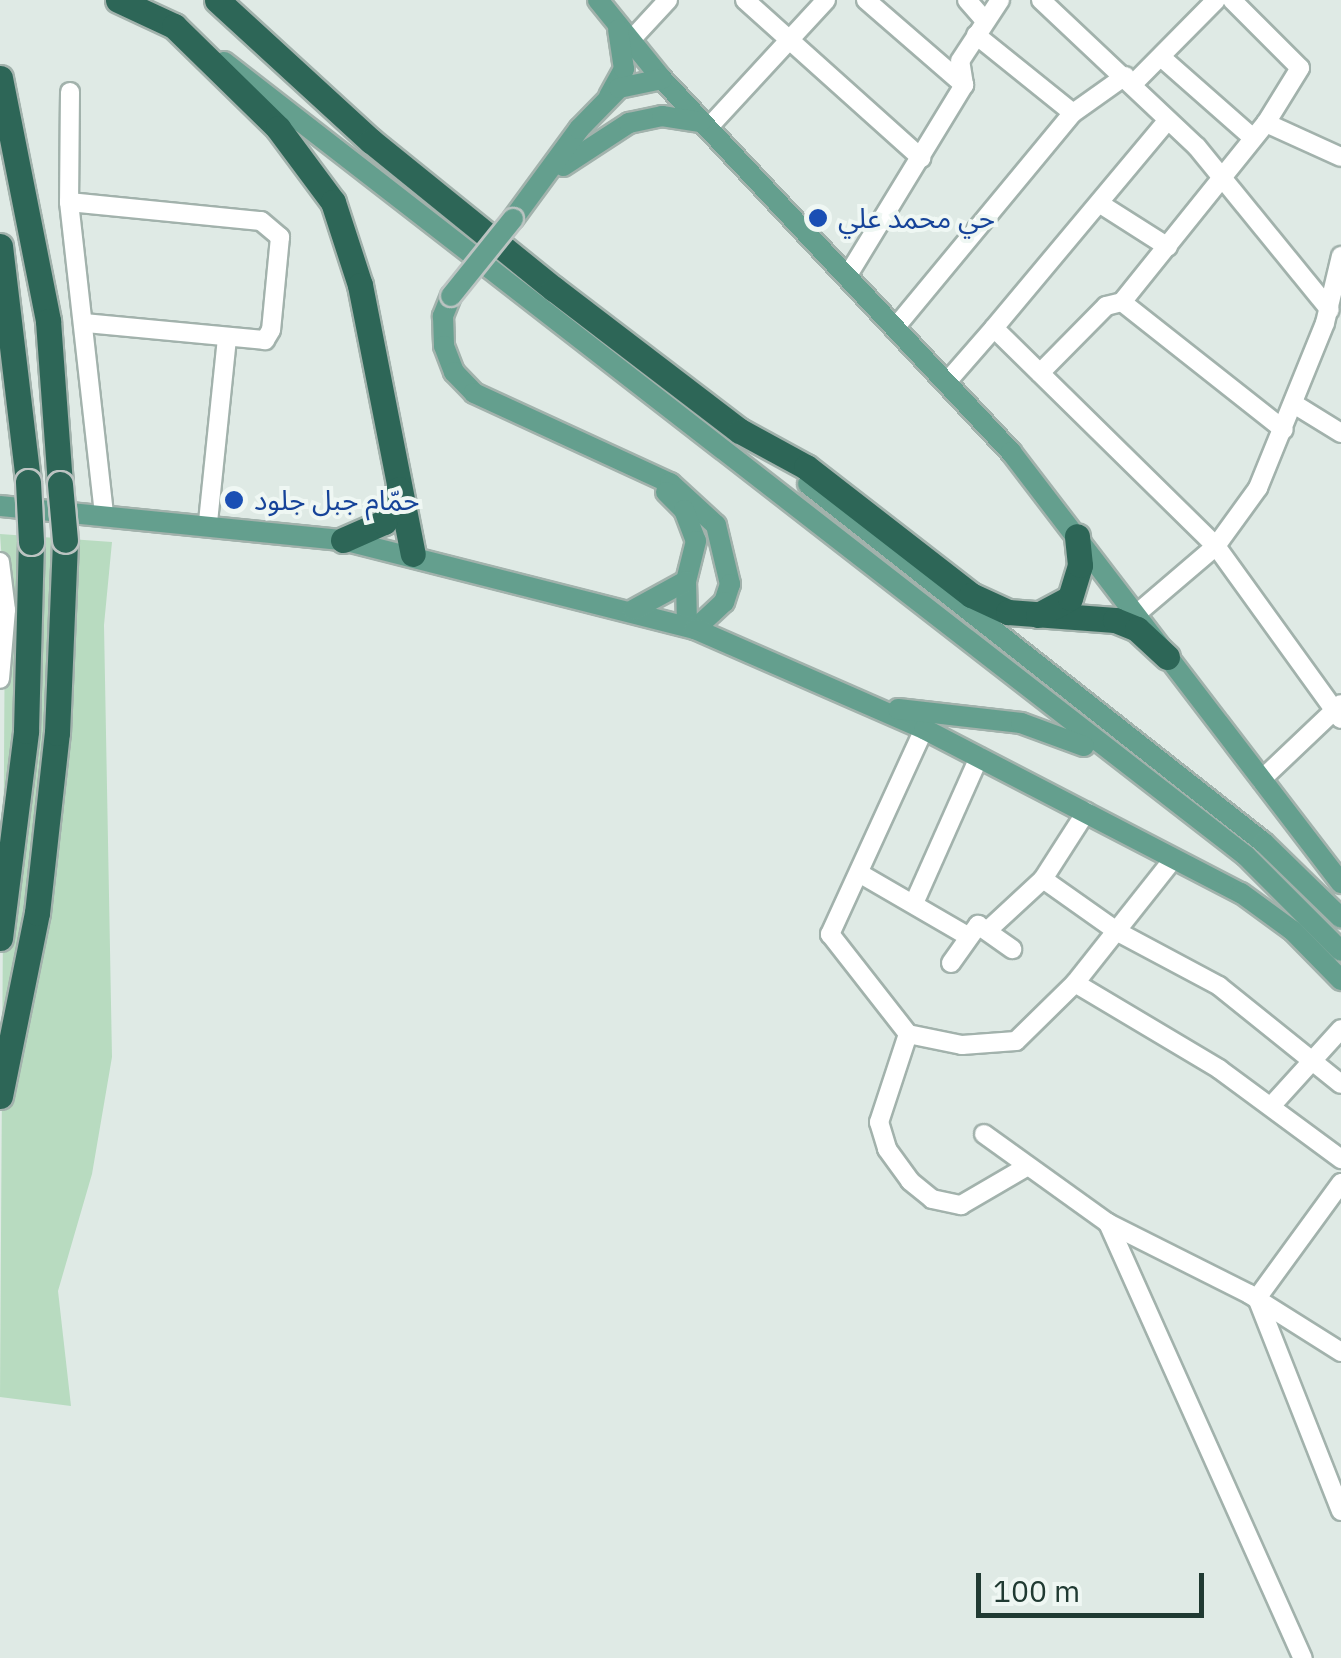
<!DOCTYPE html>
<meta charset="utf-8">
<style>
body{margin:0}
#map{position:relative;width:1341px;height:1658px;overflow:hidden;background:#dfeae5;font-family:"IBM Plex Sans","Noto Sans Arabic",sans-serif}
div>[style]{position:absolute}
.green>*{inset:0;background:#b8dbc0}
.roads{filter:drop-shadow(2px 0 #a2b2ac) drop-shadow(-2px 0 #a2b2ac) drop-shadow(0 2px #a2b2ac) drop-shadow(0 -2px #a2b2ac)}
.minor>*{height:18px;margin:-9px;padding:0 9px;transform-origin:9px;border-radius:9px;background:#fff}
.major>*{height:20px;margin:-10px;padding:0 10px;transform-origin:10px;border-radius:10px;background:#649f8e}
.highway>*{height:25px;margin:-12.5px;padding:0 12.5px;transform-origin:12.5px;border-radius:12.5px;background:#2d6657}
.bridges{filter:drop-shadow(2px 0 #bcc4c2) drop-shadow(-2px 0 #bcc4c2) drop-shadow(0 2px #bcc4c2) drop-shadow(0 -2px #bcc4c2)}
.major-bridge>*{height:20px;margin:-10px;padding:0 10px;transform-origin:10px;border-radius:10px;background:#649f8e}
.highway-bridge>*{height:25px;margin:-12.5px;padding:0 12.5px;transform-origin:12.5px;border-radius:12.5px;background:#2d6657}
.dots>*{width:28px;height:28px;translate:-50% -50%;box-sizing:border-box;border:5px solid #eff7f3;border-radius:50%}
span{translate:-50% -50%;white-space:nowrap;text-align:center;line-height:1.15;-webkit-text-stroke:8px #eff7f3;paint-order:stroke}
.transit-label{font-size:28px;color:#164399}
.left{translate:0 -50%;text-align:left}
.scale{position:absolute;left:976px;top:1573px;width:228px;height:45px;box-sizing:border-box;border:5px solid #203a32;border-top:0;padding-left:12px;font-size:30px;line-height:35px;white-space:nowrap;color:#203a32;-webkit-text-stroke:8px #eff7f3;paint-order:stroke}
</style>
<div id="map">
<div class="green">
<i style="clip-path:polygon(0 534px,112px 542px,104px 625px,112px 1057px,92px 1174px,58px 1291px,71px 1406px,0 1397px,5px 604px)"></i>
</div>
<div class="roads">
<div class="minor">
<i style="left:745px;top:0;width:237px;rotate:41.9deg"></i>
<i style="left:866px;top:0;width:130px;rotate:40.9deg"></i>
<i style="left:967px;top:0;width:28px;rotate:49deg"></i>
<i style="left:1041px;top:0;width:214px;rotate:43.3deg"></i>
<i style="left:1197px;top:147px;width:210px;rotate:50.8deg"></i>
<i style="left:1232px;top:0;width:96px;rotate:45deg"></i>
<i style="left:1300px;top:68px;width:65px;rotate:121.7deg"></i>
<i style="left:976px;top:35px;width:124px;rotate:38.8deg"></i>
<i style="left:630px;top:41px;width:56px;rotate:-47.2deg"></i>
<i style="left:1161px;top:57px;width:123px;rotate:41.4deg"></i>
<i style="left:1133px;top:84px;width:118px;rotate:-45.3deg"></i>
<i style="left:70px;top:92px;width:110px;rotate:90.5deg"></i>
<i style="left:69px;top:202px;width:313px;rotate:83.6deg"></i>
<i style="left:1167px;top:121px;width:270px;rotate:129.9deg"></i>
<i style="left:994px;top:328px;width:311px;rotate:44.5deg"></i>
<i style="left:1216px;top:546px;width:213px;rotate:54.2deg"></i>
<i style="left:708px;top:128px;width:174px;rotate:-47.3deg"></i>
<i style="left:69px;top:202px;width:193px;rotate:5.7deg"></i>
<i style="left:261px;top:221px;width:25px;rotate:40deg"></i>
<i style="left:280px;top:237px;width:93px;rotate:95.5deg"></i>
<i style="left:271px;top:330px;width:12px;rotate:121deg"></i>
<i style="left:265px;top:340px;width:181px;rotate:-174.6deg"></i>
<i style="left:1102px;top:205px;width:78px;rotate:32.5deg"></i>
<i style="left:848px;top:275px;width:223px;rotate:-58.6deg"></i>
<i style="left:964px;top:85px;width:24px;rotate:-99deg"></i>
<i style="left:960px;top:61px;width:73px;rotate:-56.7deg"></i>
<i style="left:1122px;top:302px;width:230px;rotate:-51.2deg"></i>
<i style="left:1266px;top:123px;width:82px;rotate:24.4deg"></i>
<i style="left:894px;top:329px;width:281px;rotate:-50.4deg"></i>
<i style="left:1073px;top:113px;width:64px;rotate:-35.4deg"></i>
<i style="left:1040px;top:373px;width:94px;rotate:-45.4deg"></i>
<i style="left:1106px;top:306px;width:16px;rotate:-14deg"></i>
<i style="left:1122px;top:302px;width:206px;rotate:38.3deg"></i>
<i style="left:946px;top:383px;width:73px;rotate:-48.9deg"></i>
<i style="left:1294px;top:404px;width:55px;rotate:31.7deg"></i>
<i style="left:208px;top:522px;width:184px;rotate:-84.1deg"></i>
<i style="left:0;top:562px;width:48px;rotate:82.9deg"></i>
<i style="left:6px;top:610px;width:69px;rotate:95deg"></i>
<i style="left:1134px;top:616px;width:108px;rotate:-40.5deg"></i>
<i style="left:1216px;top:546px;width:72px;rotate:-54.1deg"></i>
<i style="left:1258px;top:488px;width:178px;rotate:-67.9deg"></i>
<i style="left:1325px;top:323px;width:69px;rotate:-76.6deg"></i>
<i style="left:924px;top:729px;width:226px;rotate:114.6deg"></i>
<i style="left:830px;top:934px;width:127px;rotate:52deg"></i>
<i style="left:908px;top:1034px;width:93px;rotate:108.2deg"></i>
<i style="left:879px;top:1122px;width:28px;rotate:73deg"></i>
<i style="left:887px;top:1149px;width:39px;rotate:54deg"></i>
<i style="left:910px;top:1181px;width:28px;rotate:39deg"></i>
<i style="left:932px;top:1199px;width:30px;rotate:12deg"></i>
<i style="left:961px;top:1205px;width:75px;rotate:-30.3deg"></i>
<i style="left:1261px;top:780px;width:110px;rotate:-43.5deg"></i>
<i style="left:859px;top:873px;width:124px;rotate:30.1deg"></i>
<i style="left:1043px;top:879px;width:92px;rotate:35.2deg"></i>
<i style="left:1118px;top:932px;width:115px;rotate:28.1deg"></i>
<i style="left:1219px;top:986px;width:156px;rotate:38.8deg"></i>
<i style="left:915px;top:901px;width:158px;rotate:-66deg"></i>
<i style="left:988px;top:930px;width:75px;rotate:-42.8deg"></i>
<i style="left:1043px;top:879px;width:80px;rotate:-57.3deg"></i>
<i style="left:951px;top:963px;width:47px;rotate:-54.6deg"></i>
<i style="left:978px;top:925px;width:42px;rotate:35.2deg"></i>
<i style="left:1075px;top:983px;width:168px;rotate:30.8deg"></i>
<i style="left:1219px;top:1069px;width:152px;rotate:36.4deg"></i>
<i style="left:908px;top:1034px;width:55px;rotate:11.5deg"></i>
<i style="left:962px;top:1045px;width:54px;rotate:-4.2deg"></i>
<i style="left:1016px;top:1041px;width:83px;rotate:-44.5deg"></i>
<i style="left:1075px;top:983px;width:159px;rotate:-51.6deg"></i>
<i style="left:1273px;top:1104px;width:101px;rotate:-47.8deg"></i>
<i style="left:984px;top:1134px;width:153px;rotate:35.7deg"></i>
<i style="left:1108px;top:1223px;width:158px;rotate:26.7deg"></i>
<i style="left:1249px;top:1294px;width:109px;rotate:32.2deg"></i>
<i style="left:1341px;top:1183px;width:142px;rotate:126.1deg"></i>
<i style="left:1257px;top:1298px;width:229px;rotate:68.5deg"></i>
<i style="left:1108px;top:1223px;width:477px;rotate:65.9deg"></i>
</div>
<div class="major">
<i style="left:598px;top:0;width:102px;rotate:51deg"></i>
<i style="left:662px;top:79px;width:511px;rotate:46.9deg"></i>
<i style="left:1011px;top:452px;width:543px;rotate:52.56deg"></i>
<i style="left:224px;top:62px;width:1294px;rotate:37.84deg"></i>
<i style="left:1246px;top:856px;width:134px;rotate:45deg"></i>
<i style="left:609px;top:96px;width:31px;rotate:-61deg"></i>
<i style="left:624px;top:69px;width:40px;rotate:-98.5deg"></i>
<i style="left:563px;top:166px;width:79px;rotate:-33.1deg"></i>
<i style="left:629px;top:123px;width:34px;rotate:-12deg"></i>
<i style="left:662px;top:116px;width:39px;rotate:9deg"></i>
<i style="left:513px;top:219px;width:112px;rotate:-53.7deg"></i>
<i style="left:579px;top:129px;width:57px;rotate:-45.7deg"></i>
<i style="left:619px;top:88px;width:44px;rotate:-11.8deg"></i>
<i style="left:451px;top:296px;width:22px;rotate:112deg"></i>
<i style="left:443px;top:316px;width:30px;rotate:88deg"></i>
<i style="left:444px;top:346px;width:28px;rotate:69deg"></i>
<i style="left:454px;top:372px;width:29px;rotate:46deg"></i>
<i style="left:474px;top:393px;width:216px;rotate:24.7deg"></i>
<i style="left:670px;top:483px;width:62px;rotate:42.4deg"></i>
<i style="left:716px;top:525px;width:61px;rotate:76.7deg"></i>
<i style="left:730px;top:584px;width:19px;rotate:108deg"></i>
<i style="left:724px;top:602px;width:40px;rotate:137deg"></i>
<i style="left:808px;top:484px;width:580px;rotate:38.21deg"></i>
<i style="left:1264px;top:843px;width:107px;rotate:44.2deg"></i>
<i style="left:666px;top:492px;width:25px;rotate:45deg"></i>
<i style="left:684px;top:510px;width:33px;rotate:69deg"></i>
<i style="left:696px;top:541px;width:41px;rotate:104deg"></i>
<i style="left:686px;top:581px;width:45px;rotate:88.7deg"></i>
<i style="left:0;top:506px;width:345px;rotate:5.7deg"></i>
<i style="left:343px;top:540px;width:363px;rotate:14.2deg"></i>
<i style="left:695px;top:629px;width:250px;rotate:23.6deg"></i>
<i style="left:924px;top:729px;width:357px;rotate:27.4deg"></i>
<i style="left:1241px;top:893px;width:64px;rotate:36.2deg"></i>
<i style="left:1293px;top:931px;width:69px;rotate:45.6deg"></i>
<i style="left:633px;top:610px;width:60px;rotate:-28.7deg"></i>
<i style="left:898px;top:709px;width:124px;rotate:6.5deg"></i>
<i style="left:1021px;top:723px;width:67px;rotate:20.1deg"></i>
</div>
<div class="highway">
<i style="left:118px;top:0;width:62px;rotate:24.9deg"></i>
<i style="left:174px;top:26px;width:146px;rotate:44.4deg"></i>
<i style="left:278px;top:128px;width:92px;rotate:53.4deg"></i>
<i style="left:333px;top:202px;width:87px;rotate:72deg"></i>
<i style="left:360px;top:285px;width:274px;rotate:78.9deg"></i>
<i style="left:217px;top:0;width:209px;rotate:42.5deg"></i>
<i style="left:371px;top:141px;width:235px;rotate:39deg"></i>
<i style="left:554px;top:289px;width:234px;rotate:37.4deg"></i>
<i style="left:740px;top:431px;width:75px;rotate:28.6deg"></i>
<i style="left:806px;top:467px;width:209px;rotate:37.8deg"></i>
<i style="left:971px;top:595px;width:41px;rotate:24.7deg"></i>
<i style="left:1008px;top:612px;width:107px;rotate:4.3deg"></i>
<i style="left:1115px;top:620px;width:24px;rotate:22deg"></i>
<i style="left:1137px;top:629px;width:41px;rotate:43deg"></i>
<i style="left:0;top:78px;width:248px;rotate:78.8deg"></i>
<i style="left:48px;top:321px;width:163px;rotate:85.8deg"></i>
<i style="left:0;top:246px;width:238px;rotate:83.2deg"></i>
<i style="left:343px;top:540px;width:45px;rotate:-23.7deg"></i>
<i style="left:384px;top:522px;width:36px;rotate:-66deg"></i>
<i style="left:1038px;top:615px;width:36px;rotate:-28deg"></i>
<i style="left:1070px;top:598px;width:34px;rotate:-73deg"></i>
<i style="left:1080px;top:565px;width:29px;rotate:-96deg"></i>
<i style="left:0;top:938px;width:209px;rotate:-82.8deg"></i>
<i style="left:26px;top:731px;width:189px;rotate:-88.5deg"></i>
<i style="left:0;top:1096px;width:187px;rotate:-78.6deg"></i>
<i style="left:37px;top:913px;width:181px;rotate:-83.7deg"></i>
<i style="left:57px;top:733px;width:193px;rotate:-87.6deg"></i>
</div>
</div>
<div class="bridges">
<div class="major-bridge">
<i style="left:451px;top:296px;width:99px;rotate:-51.2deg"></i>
</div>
<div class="highway-bridge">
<i style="left:28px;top:482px;width:60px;rotate:87.1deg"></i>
<i style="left:60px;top:484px;width:56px;rotate:84.9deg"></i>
</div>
</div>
<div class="dots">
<i style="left:818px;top:218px;background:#1a4fb4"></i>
<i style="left:234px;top:500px;background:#1a4fb4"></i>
</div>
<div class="transit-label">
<span class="left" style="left:838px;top:218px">حي محمد علي</span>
<span class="left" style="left:254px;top:500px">حمّام جبل جلود</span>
</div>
<div class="scale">100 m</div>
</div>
